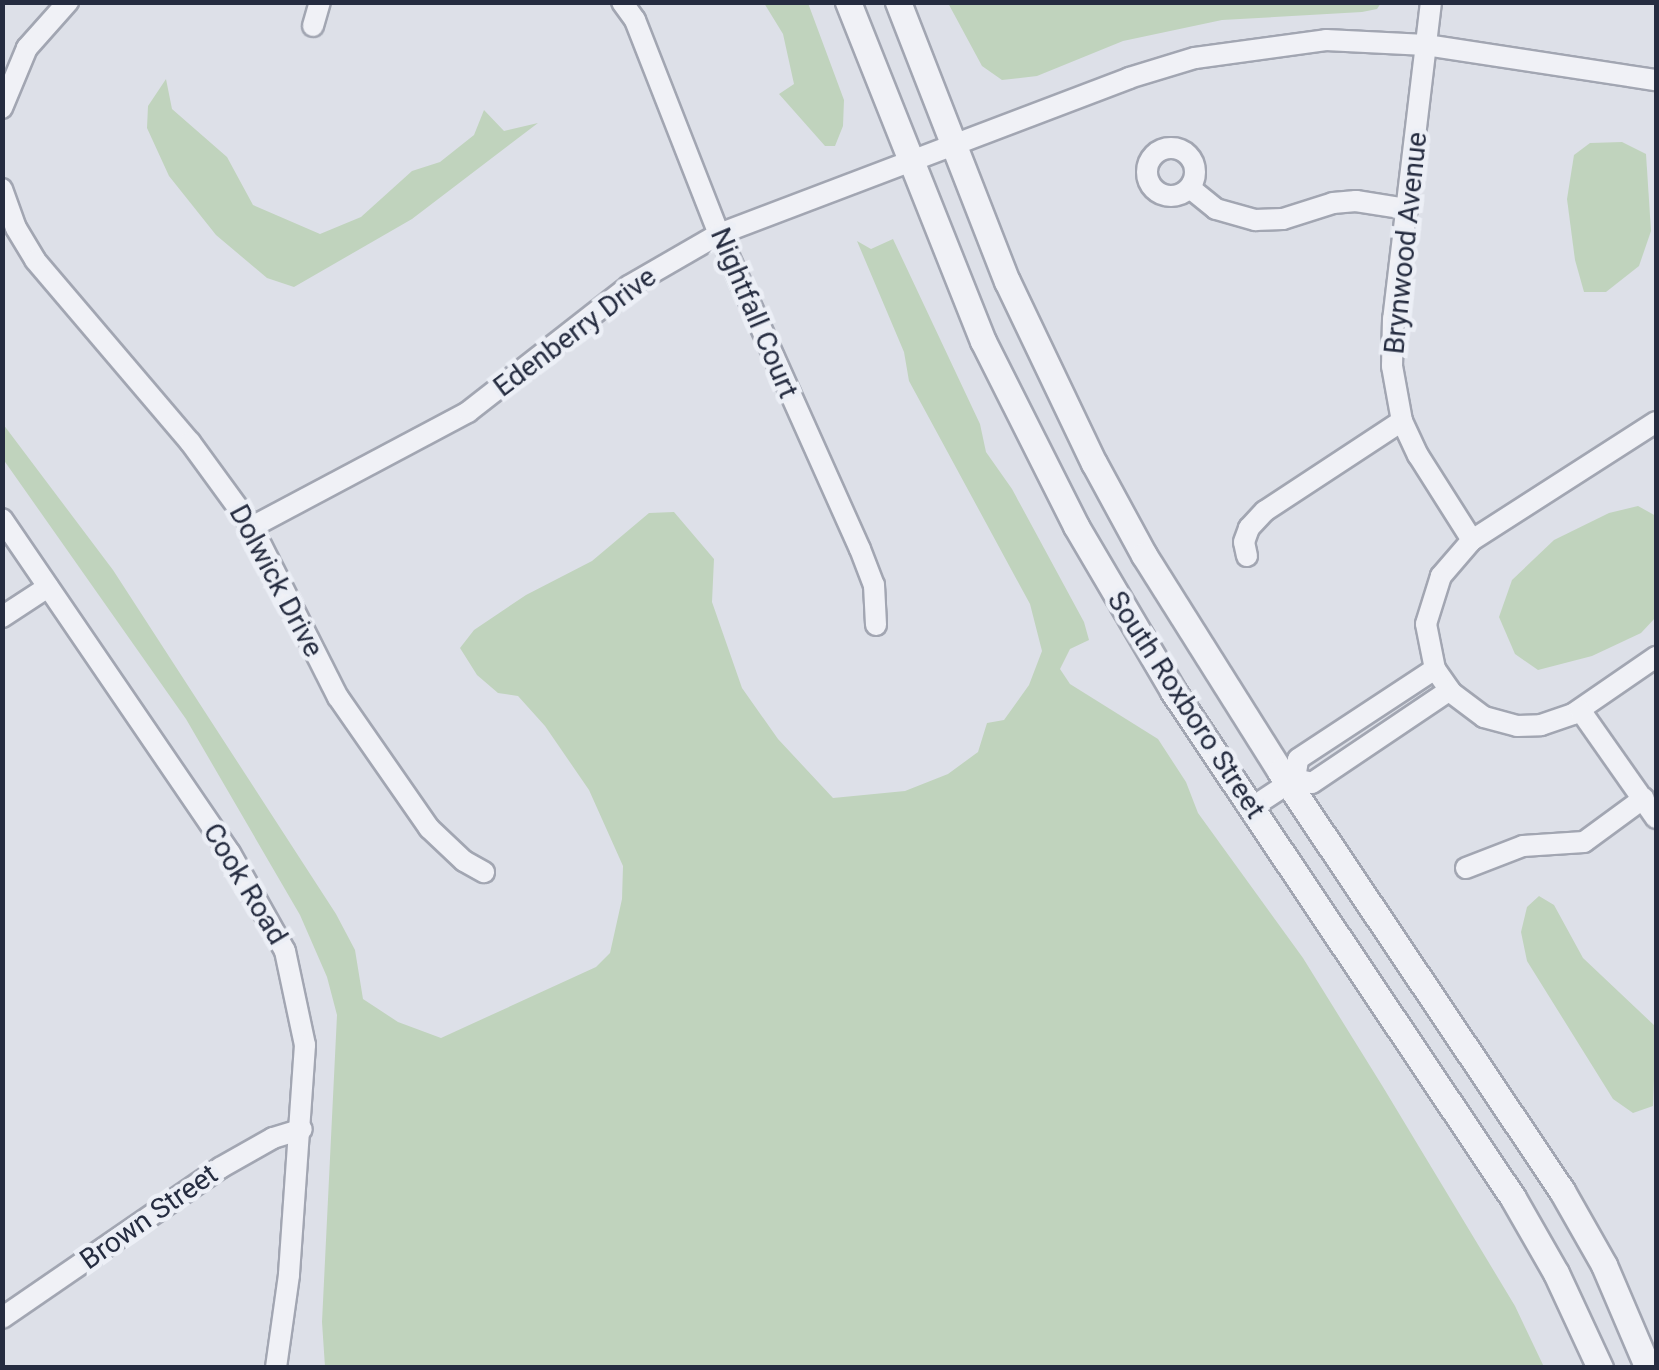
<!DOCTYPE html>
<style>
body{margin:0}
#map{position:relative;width:1659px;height:1370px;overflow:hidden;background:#dde0e8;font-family:Roboto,sans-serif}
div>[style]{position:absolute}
.green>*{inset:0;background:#c0d3bd}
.roads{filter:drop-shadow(2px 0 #a2a6b2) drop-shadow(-2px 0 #a2a6b2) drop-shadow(0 2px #a2a6b2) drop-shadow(0 -2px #a2a6b2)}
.minor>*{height:20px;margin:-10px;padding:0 10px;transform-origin:10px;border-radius:10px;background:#f0f1f6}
.minor>.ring{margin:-10px;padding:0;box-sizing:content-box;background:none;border:20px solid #f0f1f6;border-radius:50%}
.tertiary>*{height:25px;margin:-12.5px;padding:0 12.5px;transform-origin:12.5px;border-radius:12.5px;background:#f0f1f6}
span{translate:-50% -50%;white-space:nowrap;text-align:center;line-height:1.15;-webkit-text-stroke:9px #eceff6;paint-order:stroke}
.street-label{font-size:28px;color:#252c40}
.frame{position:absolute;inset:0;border:5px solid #252c40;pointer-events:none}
</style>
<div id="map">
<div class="green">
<i style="clip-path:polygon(764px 3px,808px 3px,844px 100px,843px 126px,835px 146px,825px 146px,779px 94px,794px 84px,783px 34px)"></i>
<i style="clip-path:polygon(948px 3px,1381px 3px,1377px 9px,1362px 12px,1222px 20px,1123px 41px,1037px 76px,1002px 80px,982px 66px)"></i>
<i style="clip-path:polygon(166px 79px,172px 109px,227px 157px,253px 205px,320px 234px,361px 217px,412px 171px,440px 162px,474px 135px,484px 110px,504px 131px,538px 123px,412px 219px,294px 287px,267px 278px,216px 235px,169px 176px,147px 128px,148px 106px)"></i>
<i style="clip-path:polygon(1622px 142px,1646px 154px,1651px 231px,1639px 266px,1606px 292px,1584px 292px,1575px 260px,1567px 199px,1574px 155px,1590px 143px)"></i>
<i style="clip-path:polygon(893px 239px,980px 424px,986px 452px,1012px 489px,1084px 622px,1089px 640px,1070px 649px,1060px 669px,1070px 684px,1158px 739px,1186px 782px,1198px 813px,1303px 958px,1383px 1087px,1515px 1306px,1544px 1367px,325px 1367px,322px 1322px,337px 1015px,327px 977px,300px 915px,186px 719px,3px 459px,3px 424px,113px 570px,336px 914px,355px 950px,363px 999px,398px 1022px,441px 1038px,596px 967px,610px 953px,622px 899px,623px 866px,589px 790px,545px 726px,518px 696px,498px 693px,477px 675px,460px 648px,474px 630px,526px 595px,592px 561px,649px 513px,674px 512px,714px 559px,712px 602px,742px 688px,778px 739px,833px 798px,905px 791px,948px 774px,978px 752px,987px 723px,1004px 720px,1029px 685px,1042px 651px,1030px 604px,909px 381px,904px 352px,857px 241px,871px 249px)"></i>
<i style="clip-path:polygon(1638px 506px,1656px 516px,1656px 617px,1641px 633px,1592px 656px,1538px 670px,1515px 654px,1499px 617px,1512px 580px,1554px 540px,1609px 513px)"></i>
<i style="clip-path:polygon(1539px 896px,1554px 905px,1583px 958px,1656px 1027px,1653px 1106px,1633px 1113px,1613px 1099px,1527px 961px,1521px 932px,1527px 907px)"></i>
</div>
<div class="roads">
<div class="minor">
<i style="left:622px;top:2px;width:22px;rotate:54deg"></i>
<i style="left:635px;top:20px;width:230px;rotate:68.6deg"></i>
<i style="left:719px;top:234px;width:345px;rotate:65.9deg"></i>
<i style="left:860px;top:549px;width:39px;rotate:69deg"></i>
<i style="left:874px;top:585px;width:40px;rotate:87.1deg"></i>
<i style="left:1431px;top:2px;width:319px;rotate:96.8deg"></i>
<i style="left:1393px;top:319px;width:47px;rotate:91.2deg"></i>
<i style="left:1392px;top:366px;width:56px;rotate:79.7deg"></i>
<i style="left:1402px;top:421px;width:38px;rotate:65deg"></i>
<i style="left:1418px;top:455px;width:101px;rotate:57.6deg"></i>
<i style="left:313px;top:26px;width:25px;rotate:-74deg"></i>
<i style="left:2px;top:108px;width:65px;rotate:-67.4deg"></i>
<i style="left:27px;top:48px;width:62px;rotate:-48.3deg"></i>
<i class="ring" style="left:1147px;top:148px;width:28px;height:28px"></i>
<i style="left:1190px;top:188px;width:33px;rotate:39deg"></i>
<i style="left:1216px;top:209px;width:41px;rotate:15.8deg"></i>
<i style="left:1255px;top:220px;width:28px;rotate:-2deg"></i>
<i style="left:1283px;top:219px;width:52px;rotate:-17.7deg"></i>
<i style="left:1333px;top:203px;width:23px;rotate:-5deg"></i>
<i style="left:1356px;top:201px;width:52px;rotate:8.9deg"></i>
<i style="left:2px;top:189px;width:41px;rotate:70.3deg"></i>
<i style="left:16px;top:228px;width:37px;rotate:59deg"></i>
<i style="left:35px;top:260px;width:239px;rotate:49.6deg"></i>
<i style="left:190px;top:442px;width:105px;rotate:53.9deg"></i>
<i style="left:252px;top:527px;width:191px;rotate:63.2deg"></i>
<i style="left:338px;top:697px;width:160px;rotate:55.2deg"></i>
<i style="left:429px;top:828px;width:48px;rotate:43.3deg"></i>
<i style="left:464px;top:861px;width:23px;rotate:29deg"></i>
<i style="left:1656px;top:422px;width:219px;rotate:147.3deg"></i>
<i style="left:1472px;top:540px;width:48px;rotate:130.7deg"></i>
<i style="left:1441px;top:576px;width:50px;rotate:107.4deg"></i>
<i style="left:1426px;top:624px;width:46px;rotate:78.7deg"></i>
<i style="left:1435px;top:669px;width:29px;rotate:55deg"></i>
<i style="left:1452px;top:693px;width:40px;rotate:37deg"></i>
<i style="left:1484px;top:717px;width:34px;rotate:15deg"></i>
<i style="left:1517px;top:726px;width:24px;rotate:-2deg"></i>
<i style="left:1541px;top:725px;width:34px;rotate:-19deg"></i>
<i style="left:1573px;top:714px;width:101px;rotate:-34.5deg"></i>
<i style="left:2px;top:519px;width:404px;rotate:55.7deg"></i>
<i style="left:230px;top:853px;width:112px;rotate:60.7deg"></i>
<i style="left:285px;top:951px;width:96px;rotate:78deg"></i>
<i style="left:305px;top:1045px;width:231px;rotate:94deg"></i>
<i style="left:289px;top:1275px;width:94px;rotate:98deg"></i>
<i style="left:252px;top:527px;width:245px;rotate:-28deg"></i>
<i style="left:468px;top:412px;width:204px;rotate:-38deg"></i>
<i style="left:629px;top:286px;width:104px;rotate:-30deg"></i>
<i style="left:719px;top:234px;width:439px;rotate:-20.8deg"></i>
<i style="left:1129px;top:78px;width:69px;rotate:-16.9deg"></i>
<i style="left:1195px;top:58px;width:132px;rotate:-7.8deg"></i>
<i style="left:1326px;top:40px;width:100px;rotate:2.9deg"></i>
<i style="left:1426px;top:45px;width:233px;rotate:8.7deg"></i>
<i style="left:1247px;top:556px;width:14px;rotate:-102deg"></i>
<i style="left:1244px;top:542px;width:15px;rotate:-70deg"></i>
<i style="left:1249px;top:528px;width:23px;rotate:-47deg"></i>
<i style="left:1265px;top:511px;width:164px;rotate:-33.3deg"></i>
<i style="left:2px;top:617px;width:55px;rotate:-33.1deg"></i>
<i style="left:1580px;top:710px;width:132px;rotate:54.9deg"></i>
<i style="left:1295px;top:779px;width:20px;rotate:-81deg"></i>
<i style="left:1298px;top:759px;width:164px;rotate:-33.3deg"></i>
<i style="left:1251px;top:808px;width:53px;rotate:-33.4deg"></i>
<i style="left:1295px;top:779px;width:17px;rotate:13deg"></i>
<i style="left:1312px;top:783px;width:166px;rotate:-34deg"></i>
<i style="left:1466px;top:868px;width:61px;rotate:-21.1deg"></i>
<i style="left:1523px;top:846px;width:61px;rotate:-3.8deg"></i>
<i style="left:1584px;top:842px;width:74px;rotate:-36.3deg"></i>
<i style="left:2px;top:1318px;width:265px;rotate:-34.5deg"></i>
<i style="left:220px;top:1168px;width:61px;rotate:-29.5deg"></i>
<i style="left:273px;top:1138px;width:30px;rotate:-17deg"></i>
</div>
<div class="tertiary">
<i style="left:848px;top:2px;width:365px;rotate:68.3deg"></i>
<i style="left:983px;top:341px;width:207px;rotate:63.3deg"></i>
<i style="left:1076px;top:526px;width:191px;rotate:59.5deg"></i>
<i style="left:1173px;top:691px;width:610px;rotate:56.15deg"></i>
<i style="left:1513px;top:1198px;width:86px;rotate:60.2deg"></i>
<i style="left:1556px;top:1273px;width:105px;rotate:65.1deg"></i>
<i style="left:898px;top:2px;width:300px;rotate:68.7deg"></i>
<i style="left:1007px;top:281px;width:202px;rotate:64.5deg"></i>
<i style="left:1094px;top:463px;width:105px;rotate:61.5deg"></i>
<i style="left:1144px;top:555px;width:255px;rotate:57.8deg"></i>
<i style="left:1280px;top:771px;width:506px;rotate:56.12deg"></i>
<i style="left:1562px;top:1191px;width:85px;rotate:60.4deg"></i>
<i style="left:1604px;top:1265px;width:112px;rotate:66.9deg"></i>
</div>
</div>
<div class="street-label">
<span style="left:1406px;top:243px;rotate:-84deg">Brynwood Avenue</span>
<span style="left:754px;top:313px;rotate:67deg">Nightfall Court</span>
<span style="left:575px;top:332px;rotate:-37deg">Edenberry Drive</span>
<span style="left:276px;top:581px;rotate:62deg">Dolwick Drive</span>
<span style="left:1186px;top:705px;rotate:57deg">South Roxboro Street</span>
<span style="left:245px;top:884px;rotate:59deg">Cook Road</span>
<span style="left:149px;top:1217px;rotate:-35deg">Brown Street</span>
</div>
<div class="frame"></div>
</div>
